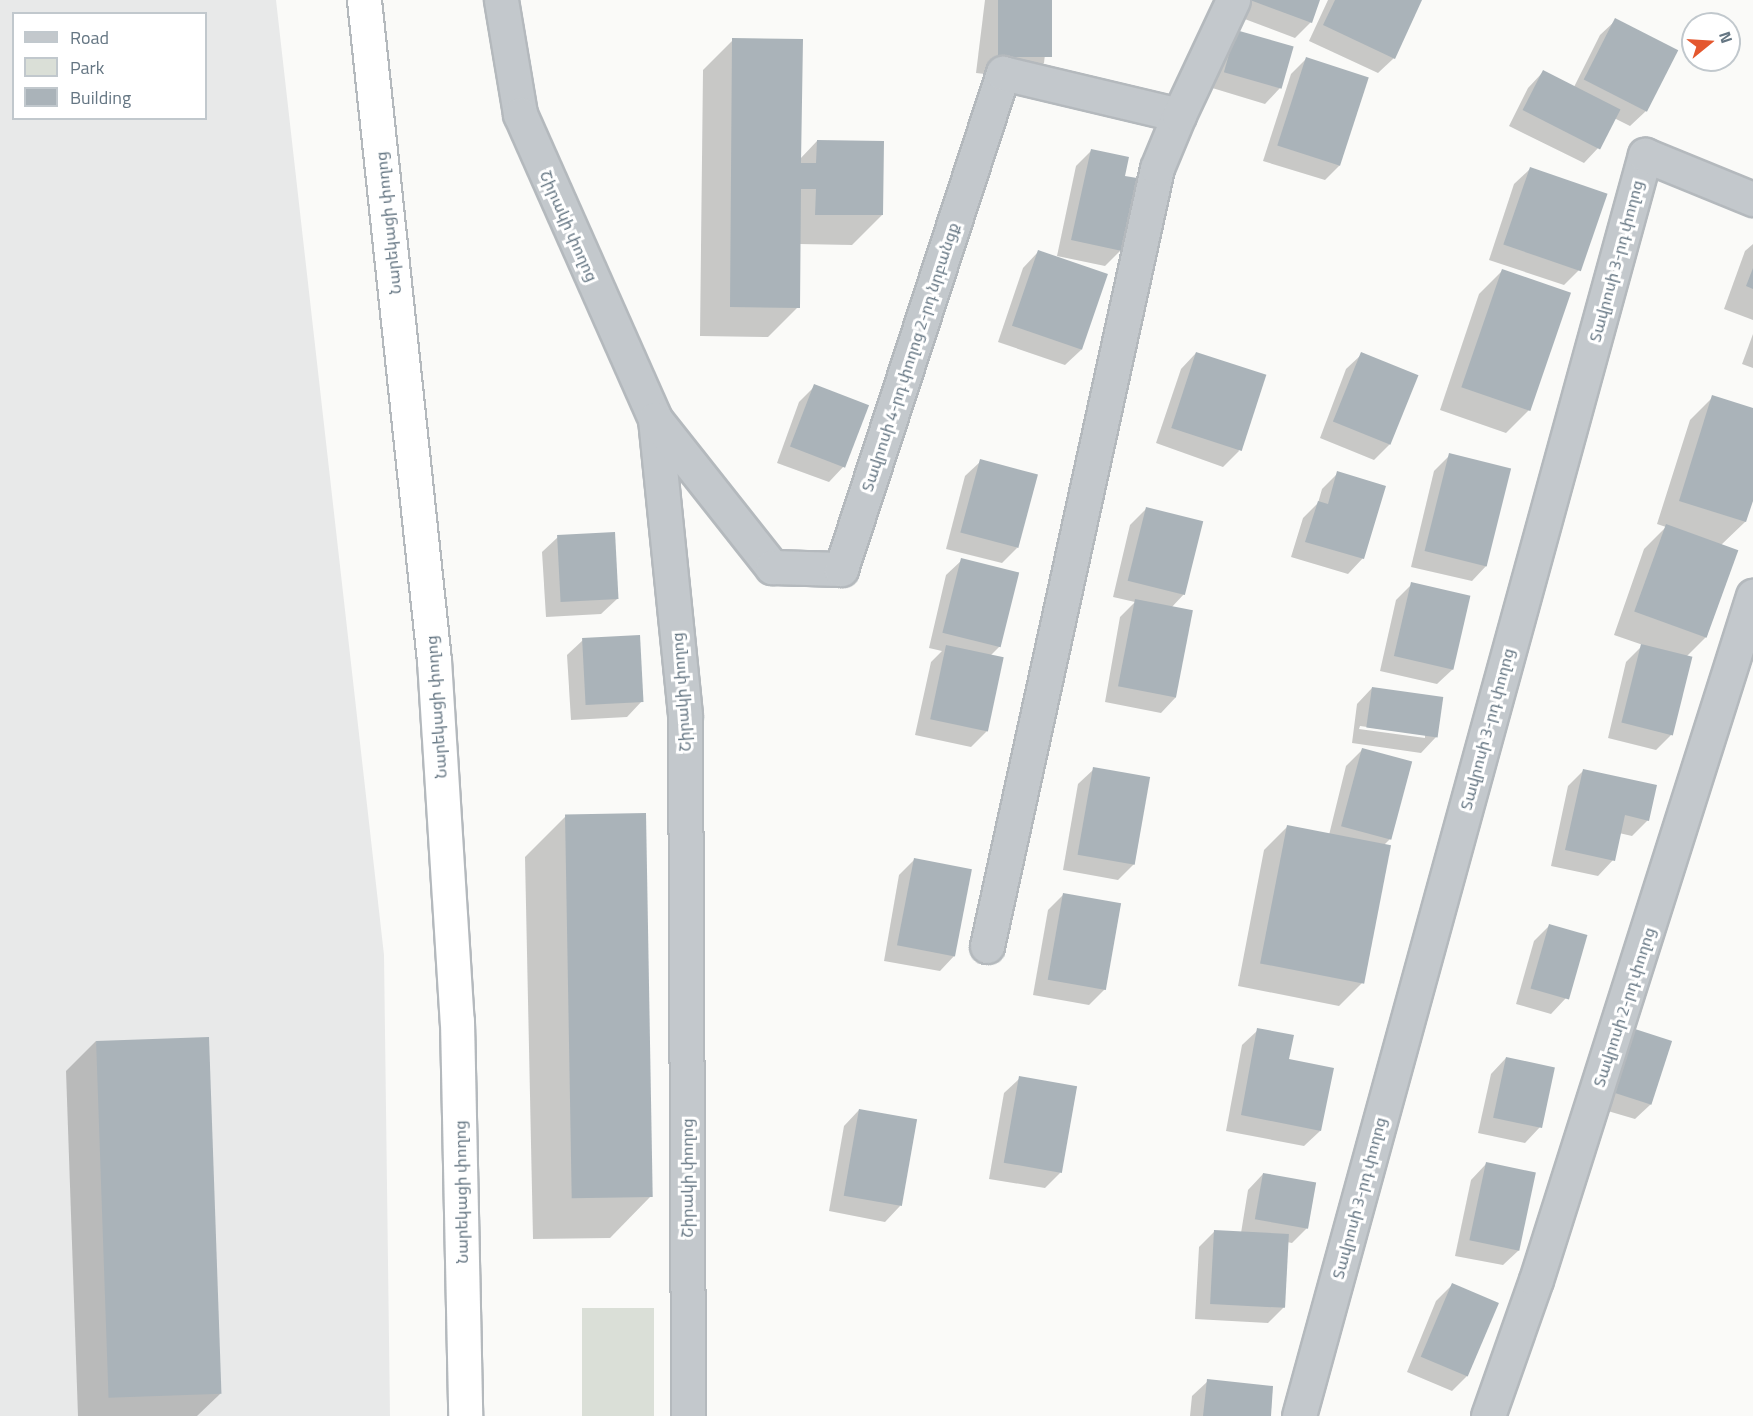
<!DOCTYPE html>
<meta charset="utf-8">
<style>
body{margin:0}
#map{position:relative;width:1753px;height:1416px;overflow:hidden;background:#fafaf8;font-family:"Titillium Web","Noto Sans Armenian",sans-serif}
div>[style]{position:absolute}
.built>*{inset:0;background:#e8e9e9}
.green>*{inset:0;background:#dadfd7;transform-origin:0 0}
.shadow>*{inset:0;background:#0003}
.building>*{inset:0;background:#aab3b9;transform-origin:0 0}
.roads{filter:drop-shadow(2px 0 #b4b9bd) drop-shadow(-2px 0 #b4b9bd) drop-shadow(0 2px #b4b9bd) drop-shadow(0 -2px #b4b9bd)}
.minor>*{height:33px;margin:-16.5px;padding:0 16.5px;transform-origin:16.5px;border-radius:16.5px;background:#c3c8cc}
.highway>*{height:33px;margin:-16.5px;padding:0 16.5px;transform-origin:16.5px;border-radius:16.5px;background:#fff}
span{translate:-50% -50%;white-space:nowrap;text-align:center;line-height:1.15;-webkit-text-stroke:6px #fff;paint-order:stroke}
.street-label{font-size:16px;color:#657683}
.legend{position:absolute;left:12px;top:12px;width:195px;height:108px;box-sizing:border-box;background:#fff;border:2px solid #c1c8cd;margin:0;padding:8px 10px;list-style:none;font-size:18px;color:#657683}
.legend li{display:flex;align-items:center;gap:12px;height:30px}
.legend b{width:30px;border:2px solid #c1c8cd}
.north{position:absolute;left:1681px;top:12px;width:60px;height:60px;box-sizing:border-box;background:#fff;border:2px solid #c1c8cd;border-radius:50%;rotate:72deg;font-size:16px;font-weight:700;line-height:24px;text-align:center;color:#657683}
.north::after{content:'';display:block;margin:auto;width:21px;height:27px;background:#e4572e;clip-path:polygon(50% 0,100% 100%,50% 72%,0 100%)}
</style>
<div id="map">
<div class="built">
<i style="clip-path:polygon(evenodd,0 0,276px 0,384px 955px,390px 1416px,0 1416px,0 0,14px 14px,206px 14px,206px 118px,14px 118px,14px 14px)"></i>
</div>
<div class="green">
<i style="left:582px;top:1308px;width:72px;height:108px"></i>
</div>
<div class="shadow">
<i style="clip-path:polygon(985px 0,1051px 0,1044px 63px,1028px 79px,976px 73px)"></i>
<i style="clip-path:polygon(1239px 0,1319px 0,1311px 22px,1295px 38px,1234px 15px)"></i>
<i style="clip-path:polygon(1328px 0,1420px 0,1394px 58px,1378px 73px,1309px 41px)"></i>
<i style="clip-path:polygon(1616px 20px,1646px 111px,1630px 126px,1614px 118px,1599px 147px,1584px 163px,1509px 126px,1528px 88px,1543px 72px,1574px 87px,1600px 35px)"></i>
<i style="clip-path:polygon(1236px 32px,1280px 88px,1265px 104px,1209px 87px)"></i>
<i style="clip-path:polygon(733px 40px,800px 159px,817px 141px,882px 215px,852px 245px,799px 244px,798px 307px,768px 337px,700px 336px,703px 70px)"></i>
<i style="clip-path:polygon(1306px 59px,1340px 165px,1325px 180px,1263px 161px,1291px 74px)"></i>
<i style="clip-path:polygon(1091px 151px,1120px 251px,1105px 266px,1057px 256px,1076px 166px)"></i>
<i style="clip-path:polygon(1530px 169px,1605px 195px,1579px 270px,1564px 285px,1489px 260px,1514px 184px)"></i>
<i style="clip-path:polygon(1753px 244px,1753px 320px,1724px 309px,1745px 251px)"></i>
<i style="clip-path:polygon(1038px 252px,1081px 350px,1065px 365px,998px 342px,1023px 268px)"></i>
<i style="clip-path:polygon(1502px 271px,1529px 410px,1506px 433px,1440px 410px,1479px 294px)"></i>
<i style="clip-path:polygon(1753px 334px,1753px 368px,1742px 364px)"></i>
<i style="clip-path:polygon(1196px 353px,1239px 451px,1223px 467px,1156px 443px,1181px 369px)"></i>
<i style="clip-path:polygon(1362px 354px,1390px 444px,1374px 460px,1320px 438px,1346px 369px)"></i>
<i style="clip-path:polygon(815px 386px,844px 466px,829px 482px,777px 463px,799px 402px)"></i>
<i style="clip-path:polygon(1713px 397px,1753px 410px,1753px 496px,1745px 522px,1721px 545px,1707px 636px,1686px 657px,1690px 658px,1671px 735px,1656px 750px,1608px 738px,1626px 662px,1643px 645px,1614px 635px,1644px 549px,1666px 527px,1657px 524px,1690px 420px)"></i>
<i style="clip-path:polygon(1450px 455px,1487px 565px,1472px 581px,1411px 567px,1434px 471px)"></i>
<i style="clip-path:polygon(981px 461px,1017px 548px,1002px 563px,946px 549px,965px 476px)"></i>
<i style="clip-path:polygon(1338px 473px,1363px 558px,1348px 574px,1291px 557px,1303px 518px,1318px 503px,1322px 489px)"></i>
<i style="clip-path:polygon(1146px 509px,1184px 594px,1171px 608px,1176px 697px,1161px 713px,1105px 702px,1120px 617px,1135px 602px,1113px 597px,1130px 525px)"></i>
<i style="clip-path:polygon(558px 537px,617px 599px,601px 614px,546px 617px,542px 552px)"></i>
<i style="clip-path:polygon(962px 560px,1000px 646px,990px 656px,987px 731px,971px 747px,915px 735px,931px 662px,942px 651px,929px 648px,946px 575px)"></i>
<i style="clip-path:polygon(1412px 584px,1453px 669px,1437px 684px,1380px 671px,1396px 600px)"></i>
<i style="clip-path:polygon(583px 640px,642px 701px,627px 717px,571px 720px,567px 655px)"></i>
<i style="clip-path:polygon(evenodd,1372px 688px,1436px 737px,1421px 753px,1352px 743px,1357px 704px,1372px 688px,1360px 726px,1425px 735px,1425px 738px,1359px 729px,1360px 726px)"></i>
<i style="clip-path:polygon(1362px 750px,1391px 838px,1383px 846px,1362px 983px,1339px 1006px,1238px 986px,1264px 850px,1287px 827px,1329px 835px,1346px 766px)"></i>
<i style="clip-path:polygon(1094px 769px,1134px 864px,1118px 880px,1063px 870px,1078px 784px)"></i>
<i style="clip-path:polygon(1584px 770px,1648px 820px,1632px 836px,1619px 833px,1613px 860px,1598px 876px,1551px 866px,1568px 786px)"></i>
<i style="clip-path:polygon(566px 816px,651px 1196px,610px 1238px,533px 1239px,525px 857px)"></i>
<i style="clip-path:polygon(914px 860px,955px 955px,940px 971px,884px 961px,899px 875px)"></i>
<i style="clip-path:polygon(1064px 894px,1105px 989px,1089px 1005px,1033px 995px,1048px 910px)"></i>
<i style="clip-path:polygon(1550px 925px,1566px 998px,1551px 1014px,1516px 1004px,1534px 941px)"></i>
<i style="clip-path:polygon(1258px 1030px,1320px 1131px,1304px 1146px,1226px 1131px,1242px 1045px)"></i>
<i style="clip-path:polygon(1635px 1031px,1651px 1104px,1635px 1119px,1601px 1109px,1620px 1046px)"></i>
<i style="clip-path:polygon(96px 1041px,220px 1394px,197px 1416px,78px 1416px,66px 1071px)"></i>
<i style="clip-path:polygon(1506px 1058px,1540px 1127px,1525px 1143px,1478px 1133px,1491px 1074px)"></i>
<i style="clip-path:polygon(1020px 1078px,1060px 1173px,1045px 1188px,989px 1179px,1004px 1093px)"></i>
<i style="clip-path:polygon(859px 1110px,900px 1206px,885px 1222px,829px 1211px,844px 1126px)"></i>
<i style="clip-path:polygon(1486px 1164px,1519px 1250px,1503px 1265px,1455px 1256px,1471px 1180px)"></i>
<i style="clip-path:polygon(1263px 1174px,1308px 1227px,1292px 1243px,1287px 1242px,1284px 1307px,1268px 1323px,1195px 1319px,1199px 1247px,1215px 1231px,1241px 1233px,1248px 1190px)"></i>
<i style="clip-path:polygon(1452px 1285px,1468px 1375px,1452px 1391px,1407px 1372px,1436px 1301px)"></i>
<i style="clip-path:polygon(1208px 1381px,1269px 1416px,1190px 1416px,1192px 1396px)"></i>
</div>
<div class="building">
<i style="left:998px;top:0;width:54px;height:57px"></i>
<i style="clip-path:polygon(1250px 0,1320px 0,1312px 23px)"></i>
<i style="clip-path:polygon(1335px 0,1422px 0,1395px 59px,1323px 25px)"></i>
<i style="left:1615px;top:18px;width:71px;height:69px;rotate:27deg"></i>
<i style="left:1236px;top:30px;width:60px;height:44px;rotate:16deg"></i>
<i style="clip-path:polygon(732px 38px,803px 39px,801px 163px,816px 163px,817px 140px,884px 141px,883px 215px,815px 215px,816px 189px,801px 189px,800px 308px,730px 307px)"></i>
<i style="left:1306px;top:57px;width:66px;height:93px;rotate:18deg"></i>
<i style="left:1543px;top:70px;width:87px;height:45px;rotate:27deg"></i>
<i style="clip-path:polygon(1091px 149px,1129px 157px,1125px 176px,1137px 178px,1122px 251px,1071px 240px)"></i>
<i style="left:1530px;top:167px;width:82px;height:82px;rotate:19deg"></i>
<i style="left:1038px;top:250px;width:74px;height:80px;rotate:19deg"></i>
<i style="clip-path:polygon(1753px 268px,1753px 289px,1746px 286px)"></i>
<i style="left:1502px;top:269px;width:73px;height:125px;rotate:19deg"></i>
<i style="left:1196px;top:352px;width:74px;height:80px;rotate:18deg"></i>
<i style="left:1361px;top:352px;width:62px;height:75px;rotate:22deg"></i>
<i style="left:814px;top:384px;width:59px;height:67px;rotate:21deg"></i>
<i style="clip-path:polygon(1712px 395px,1753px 408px,1753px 501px,1746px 522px,1679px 501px)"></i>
<i style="left:1449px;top:453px;width:64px;height:101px;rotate:14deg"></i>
<i style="left:980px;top:459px;width:60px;height:76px;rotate:15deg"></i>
<i style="clip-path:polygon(1337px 471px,1386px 486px,1364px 559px,1305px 542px,1318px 501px,1328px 504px)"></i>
<i style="left:1146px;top:507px;width:59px;height:76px;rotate:14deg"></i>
<i style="left:1666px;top:524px;width:77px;height:93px;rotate:20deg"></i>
<i style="left:615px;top:532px;width:67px;height:58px;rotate:87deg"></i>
<i style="left:961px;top:558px;width:60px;height:77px;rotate:14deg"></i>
<i style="left:1411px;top:582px;width:61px;height:76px;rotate:13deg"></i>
<i style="left:1135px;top:599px;width:59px;height:89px;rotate:11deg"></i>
<i style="left:640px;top:635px;width:67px;height:58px;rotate:87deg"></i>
<i style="left:1641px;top:644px;width:53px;height:81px;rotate:14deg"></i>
<i style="left:946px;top:645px;width:59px;height:76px;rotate:12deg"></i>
<i style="left:1372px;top:687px;width:72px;height:41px;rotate:8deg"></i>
<i style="left:1362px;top:748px;width:52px;height:81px;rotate:15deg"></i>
<i style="left:1093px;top:767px;width:58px;height:89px;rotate:10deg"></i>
<i style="clip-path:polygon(1583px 769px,1657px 785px,1649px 821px,1625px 815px,1615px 861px,1565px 850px)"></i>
<i style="left:646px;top:813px;width:384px;height:81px;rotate:89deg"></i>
<i style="left:1287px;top:825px;width:106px;height:141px;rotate:11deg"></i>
<i style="left:914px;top:858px;width:59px;height:89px;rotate:11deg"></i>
<i style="left:1063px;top:893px;width:59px;height:88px;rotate:10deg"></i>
<i style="left:1549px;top:924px;width:40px;height:67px;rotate:16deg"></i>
<i style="clip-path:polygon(1257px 1028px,1294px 1035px,1289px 1059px,1334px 1068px,1321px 1131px,1241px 1115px)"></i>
<i style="left:1635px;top:1029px;width:39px;height:67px;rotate:18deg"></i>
<i style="left:209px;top:1037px;width:357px;height:113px;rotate:88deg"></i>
<i style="left:1506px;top:1057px;width:50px;height:62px;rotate:12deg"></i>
<i style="left:1019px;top:1076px;width:59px;height:88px;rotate:10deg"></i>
<i style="left:859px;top:1109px;width:59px;height:88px;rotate:10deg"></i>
<i style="left:1486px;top:1162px;width:51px;height:80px;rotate:12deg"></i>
<i style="left:1263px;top:1173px;width:54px;height:47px;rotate:10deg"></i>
<i style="left:1214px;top:1230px;width:75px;height:74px;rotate:3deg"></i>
<i style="left:1452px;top:1283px;width:51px;height:80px;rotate:23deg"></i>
<i style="clip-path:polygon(1207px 1379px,1273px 1386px,1271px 1416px,1203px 1416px)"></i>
</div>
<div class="roads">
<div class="minor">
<i style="left:501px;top:0;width:116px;rotate:80.5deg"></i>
<i style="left:520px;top:114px;width:334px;rotate:66.1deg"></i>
<i style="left:655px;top:419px;width:299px;rotate:84.2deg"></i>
<i style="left:685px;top:716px;width:700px;rotate:89.75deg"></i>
<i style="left:655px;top:419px;width:189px;rotate:51.7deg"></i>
<i style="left:772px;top:567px;width:69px;rotate:1.7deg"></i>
<i style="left:841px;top:569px;width:522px;rotate:-71.91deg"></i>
<i style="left:1003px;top:73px;width:181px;rotate:13.4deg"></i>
<i style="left:987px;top:946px;width:796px;rotate:-77.67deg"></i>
<i style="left:1157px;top:168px;width:57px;rotate:-67.5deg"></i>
<i style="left:1179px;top:115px;width:127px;rotate:-64.8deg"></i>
<i style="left:1299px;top:1416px;width:1308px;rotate:-74.66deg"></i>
<i style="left:1645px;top:155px;width:117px;rotate:22.2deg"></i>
<i style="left:1488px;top:1416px;width:144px;rotate:-70.6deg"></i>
<i style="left:1536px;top:1280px;width:718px;rotate:-72.4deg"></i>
</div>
<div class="highway">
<i style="left:364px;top:0;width:664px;rotate:83.95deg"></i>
<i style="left:434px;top:660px;width:362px;rotate:86.4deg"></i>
<i style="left:457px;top:1021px;width:395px;rotate:88.8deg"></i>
</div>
</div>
<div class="street-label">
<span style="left:388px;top:223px;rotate:-96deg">Նարեկացի փողոց</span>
<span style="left:569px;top:226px;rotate:66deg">Շիրակի փողոց</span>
<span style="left:1616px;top:261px;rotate:-75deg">Տավրոսի 3-րդ փողոց</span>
<span style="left:910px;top:357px;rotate:-72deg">Տավրոսի 4-րդ փողոց 2-րդ նրբանցք</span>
<span style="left:681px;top:692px;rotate:-94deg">Շիրակի փողոց</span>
<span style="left:436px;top:707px;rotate:-94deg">Նարեկացի փողոց</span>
<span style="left:1487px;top:729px;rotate:-75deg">Տավրոսի 3-րդ փողոց</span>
<span style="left:1624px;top:1007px;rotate:-72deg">Տավրոսի 2-րդ փողոց</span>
<span style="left:687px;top:1178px;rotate:-90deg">Շիրակի փողոց</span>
<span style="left:461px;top:1192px;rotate:-91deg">Նարեկացի փողոց</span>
<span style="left:1359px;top:1198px;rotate:-75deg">Տավրոսի 3-րդ փողոց</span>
</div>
<ul class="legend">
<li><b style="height:8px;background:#c3c8cc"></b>Road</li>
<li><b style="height:16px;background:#dadfd7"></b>Park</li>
<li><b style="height:16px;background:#aab3b9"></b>Building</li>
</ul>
<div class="north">N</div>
</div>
